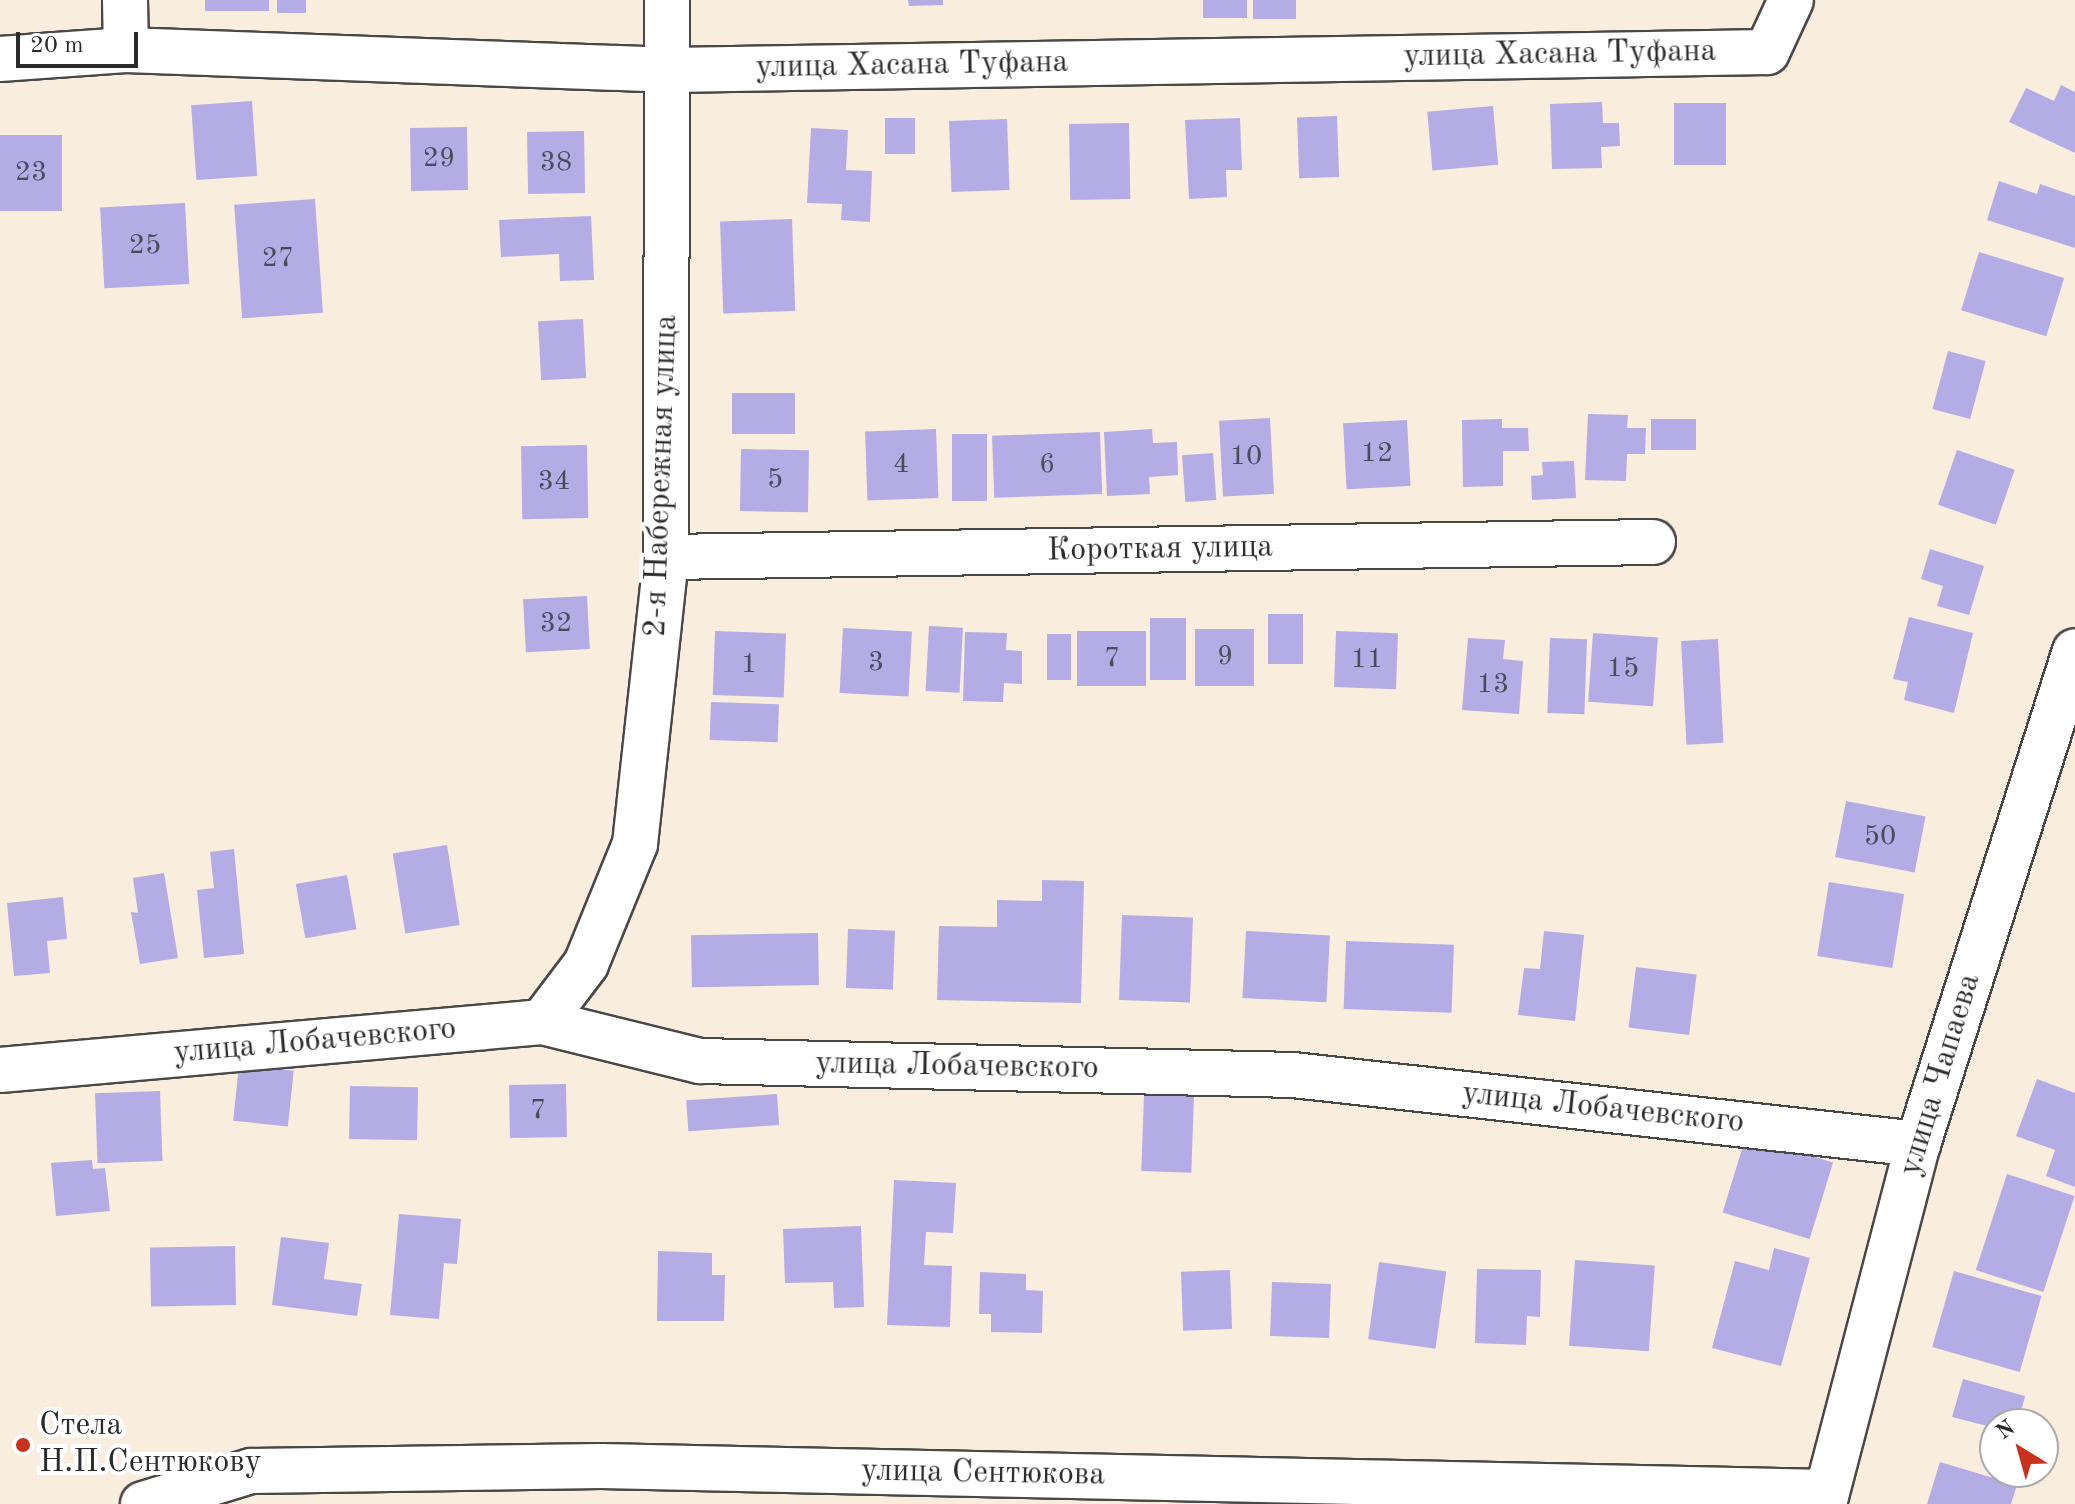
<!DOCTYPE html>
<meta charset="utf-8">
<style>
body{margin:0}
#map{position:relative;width:2075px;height:1504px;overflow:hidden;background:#f9edde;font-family:"Old Standard TT",serif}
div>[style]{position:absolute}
.building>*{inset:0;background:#b4ace5;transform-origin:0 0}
.roads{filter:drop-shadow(2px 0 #4a4846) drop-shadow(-2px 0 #4a4846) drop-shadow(0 2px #4a4846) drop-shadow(0 -2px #4a4846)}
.minor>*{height:44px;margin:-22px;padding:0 22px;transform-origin:22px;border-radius:22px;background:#fff}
.dots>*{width:22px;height:22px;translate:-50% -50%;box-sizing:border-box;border:4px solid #fff;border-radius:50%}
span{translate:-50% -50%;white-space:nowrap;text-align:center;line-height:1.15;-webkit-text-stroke:8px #fff;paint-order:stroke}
.number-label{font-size:28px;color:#4d4b5a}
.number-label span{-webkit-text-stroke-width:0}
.street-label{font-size:32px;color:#2b2b2b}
.poi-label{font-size:32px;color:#2b2b2b}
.left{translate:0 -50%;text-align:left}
.north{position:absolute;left:1979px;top:1408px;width:80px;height:80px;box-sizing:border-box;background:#fff;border:2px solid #aaa;border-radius:50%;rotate:323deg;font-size:22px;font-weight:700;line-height:32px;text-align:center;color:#2b2b2b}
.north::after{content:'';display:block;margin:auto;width:28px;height:36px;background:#c8321e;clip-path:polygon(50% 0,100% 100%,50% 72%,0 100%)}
.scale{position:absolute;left:16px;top:32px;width:122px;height:36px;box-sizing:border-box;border:4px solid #2b2b2b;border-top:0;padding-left:10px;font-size:24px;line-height:28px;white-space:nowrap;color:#2b2b2b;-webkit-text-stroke:6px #fff;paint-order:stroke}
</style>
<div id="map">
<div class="building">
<i style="left:205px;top:0;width:64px;height:11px"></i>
<i style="left:277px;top:0;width:29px;height:13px"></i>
<i style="clip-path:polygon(908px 0,943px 0,943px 5px,909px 6px)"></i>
<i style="left:1203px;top:0;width:44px;height:18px"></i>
<i style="left:1253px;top:0;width:43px;height:19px"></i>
<i style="clip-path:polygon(2061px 85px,2075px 92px,2075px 153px,2009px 122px,2026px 88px,2054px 101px)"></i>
<i style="left:252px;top:101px;width:75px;height:61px;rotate:86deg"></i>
<i style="clip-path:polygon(1602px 102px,1603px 123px,1619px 123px,1620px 146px,1601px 147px,1602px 168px,1552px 169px,1550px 104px)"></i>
<i style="left:1674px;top:103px;width:52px;height:62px"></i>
<i style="left:1493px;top:106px;width:59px;height:66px;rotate:85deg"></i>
<i style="left:1337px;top:116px;width:61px;height:40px;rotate:88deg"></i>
<i style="left:885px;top:118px;width:30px;height:36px"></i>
<i style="clip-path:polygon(1240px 118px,1242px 170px,1226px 170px,1227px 197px,1189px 199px,1185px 120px)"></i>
<i style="left:1007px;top:119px;width:71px;height:58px;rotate:88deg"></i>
<i style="left:1129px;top:123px;width:76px;height:60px;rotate:89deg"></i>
<i style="left:467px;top:127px;width:63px;height:57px;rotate:89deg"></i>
<i style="clip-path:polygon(811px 128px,848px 130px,846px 170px,872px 171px,870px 222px,841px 220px,842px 204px,807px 203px)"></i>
<i style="left:584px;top:131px;width:62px;height:57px;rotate:89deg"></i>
<i style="left:62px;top:135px;width:76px;height:62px;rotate:90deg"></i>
<i style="clip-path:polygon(1999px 181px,2037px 194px,2040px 184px,2075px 196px,2075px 248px,1987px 220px)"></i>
<i style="left:315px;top:199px;width:114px;height:81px;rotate:86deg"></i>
<i style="left:185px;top:203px;width:81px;height:85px;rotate:87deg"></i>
<i style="clip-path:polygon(591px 216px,594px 280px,560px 281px,559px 254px,501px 257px,499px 220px)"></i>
<i style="left:792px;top:219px;width:92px;height:72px;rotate:88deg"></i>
<i style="left:1979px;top:252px;width:89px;height:61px;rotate:17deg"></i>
<i style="left:583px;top:319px;width:59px;height:45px;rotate:87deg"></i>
<i style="left:1948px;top:351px;width:39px;height:60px;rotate:15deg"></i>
<i style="left:732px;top:393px;width:63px;height:41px"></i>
<i style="clip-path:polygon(1588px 414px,1628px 415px,1627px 428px,1646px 428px,1645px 454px,1627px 454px,1626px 481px,1585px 480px)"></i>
<i style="left:1270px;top:418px;width:76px;height:51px;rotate:87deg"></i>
<i style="clip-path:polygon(1502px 419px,1502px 428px,1528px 428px,1529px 451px,1503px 451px,1503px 486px,1463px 487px,1462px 420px)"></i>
<i style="left:1696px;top:419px;width:31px;height:45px;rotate:90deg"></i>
<i style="left:1407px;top:420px;width:66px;height:64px;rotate:87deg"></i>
<i style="left:936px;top:429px;width:69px;height:71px;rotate:88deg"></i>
<i style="clip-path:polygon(1152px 429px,1153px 443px,1177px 442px,1178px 475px,1149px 477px,1150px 494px,1107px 496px,1104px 432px)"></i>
<i style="left:1100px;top:432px;width:62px;height:108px;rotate:88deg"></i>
<i style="left:952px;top:434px;width:35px;height:67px"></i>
<i style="left:587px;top:445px;width:73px;height:66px;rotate:89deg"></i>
<i style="left:741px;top:449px;width:68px;height:62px;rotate:1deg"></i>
<i style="left:1957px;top:450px;width:61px;height:58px;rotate:19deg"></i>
<i style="left:1213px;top:453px;width:47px;height:31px;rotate:86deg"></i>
<i style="clip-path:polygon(1574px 461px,1576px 498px,1532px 500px,1531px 476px,1543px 475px,1542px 462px)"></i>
<i style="clip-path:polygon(1930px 549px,1984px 566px,1969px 615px,1937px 606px,1943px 586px,1921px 579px)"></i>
<i style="left:587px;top:596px;width:53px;height:64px;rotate:87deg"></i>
<i style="left:1268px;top:614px;width:35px;height:50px"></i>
<i style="clip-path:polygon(1909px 617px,1973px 633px,1954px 713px,1904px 700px,1908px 682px,1893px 679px)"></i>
<i style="left:1150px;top:618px;width:36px;height:62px"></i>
<i style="left:929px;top:626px;width:34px;height:65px;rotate:3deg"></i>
<i style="left:843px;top:628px;width:69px;height:65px;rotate:3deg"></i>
<i style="left:1195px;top:629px;width:59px;height:57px"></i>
<i style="left:715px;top:631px;width:71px;height:64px;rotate:2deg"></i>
<i style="left:1146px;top:631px;width:55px;height:69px;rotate:90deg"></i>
<i style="left:1336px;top:631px;width:62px;height:56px;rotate:2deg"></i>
<i style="clip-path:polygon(965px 632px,1007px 633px,1006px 650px,1022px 651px,1022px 684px,1004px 683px,1003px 702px,963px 701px)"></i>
<i style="left:1593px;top:633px;width:65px;height:69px;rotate:4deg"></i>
<i style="left:1047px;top:634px;width:24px;height:46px"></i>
<i style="clip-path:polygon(1468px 638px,1505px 640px,1503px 659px,1523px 661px,1519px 714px,1462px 710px)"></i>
<i style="left:1550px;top:638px;width:37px;height:75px;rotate:2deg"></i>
<i style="left:1718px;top:639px;width:104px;height:37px;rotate:87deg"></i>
<i style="left:711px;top:702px;width:68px;height:38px;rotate:2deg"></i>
<i style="left:1846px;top:801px;width:81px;height:57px;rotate:11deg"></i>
<i style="left:447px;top:845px;width:81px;height:55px;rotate:81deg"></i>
<i style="clip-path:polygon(234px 849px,244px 954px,204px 958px,197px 890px,214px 888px,210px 852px)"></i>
<i style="clip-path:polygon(164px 873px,178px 958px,140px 964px,131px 912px,138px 913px,133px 878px)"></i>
<i style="left:347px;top:875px;width:55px;height:52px;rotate:80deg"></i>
<i style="clip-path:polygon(1042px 880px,1084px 881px,1081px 1003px,937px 1000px,939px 926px,997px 927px,997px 900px,1042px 901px)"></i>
<i style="left:1829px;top:882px;width:76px;height:75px;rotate:9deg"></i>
<i style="clip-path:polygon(63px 897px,67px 939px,47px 941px,50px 973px,14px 976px,7px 903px)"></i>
<i style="left:1122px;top:915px;width:71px;height:85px;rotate:2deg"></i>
<i style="left:848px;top:929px;width:47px;height:59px;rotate:2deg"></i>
<i style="left:1246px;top:931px;width:84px;height:67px;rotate:3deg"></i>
<i style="clip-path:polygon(1544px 931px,1584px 935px,1575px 1021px,1518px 1015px,1524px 968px,1540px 969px)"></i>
<i style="left:818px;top:933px;width:52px;height:127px;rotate:89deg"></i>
<i style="left:1346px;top:941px;width:108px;height:68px;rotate:2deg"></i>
<i style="left:1636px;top:967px;width:61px;height:61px;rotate:7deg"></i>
<i style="left:239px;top:1065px;width:55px;height:56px;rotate:6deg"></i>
<i style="clip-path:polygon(2037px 1079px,2075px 1093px,2075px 1187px,2046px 1176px,2055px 1150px,2016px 1136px)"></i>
<i style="left:566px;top:1084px;width:53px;height:57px;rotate:89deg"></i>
<i style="left:350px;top:1086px;width:68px;height:53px;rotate:1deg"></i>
<i style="left:160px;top:1091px;width:70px;height:65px;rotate:88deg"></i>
<i style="left:777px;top:1094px;width:31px;height:91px;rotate:86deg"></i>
<i style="left:1144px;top:1094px;width:50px;height:77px;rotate:2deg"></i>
<i style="left:1746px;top:1136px;width:91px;height:80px;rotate:17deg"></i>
<i style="clip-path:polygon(92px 1160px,93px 1169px,105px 1168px,110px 1211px,56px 1216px,51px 1163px)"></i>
<i style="left:2007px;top:1174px;width:71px;height:101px;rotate:18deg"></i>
<i style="clip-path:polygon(894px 1180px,956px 1183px,953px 1233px,926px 1232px,924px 1265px,952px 1266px,950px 1327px,887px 1325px)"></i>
<i style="clip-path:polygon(399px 1214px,461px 1219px,457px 1264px,444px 1263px,439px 1319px,390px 1315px)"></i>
<i style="clip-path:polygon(861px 1226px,864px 1307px,834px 1308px,833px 1282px,785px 1283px,783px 1229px)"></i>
<i style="clip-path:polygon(281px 1237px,329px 1243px,324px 1279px,362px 1284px,357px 1316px,272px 1305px)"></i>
<i style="left:235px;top:1246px;width:59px;height:85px;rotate:89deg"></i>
<i style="clip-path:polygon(1774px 1248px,1810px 1258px,1781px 1366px,1712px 1348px,1735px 1261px,1769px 1270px)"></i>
<i style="clip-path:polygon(658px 1251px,712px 1253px,712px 1275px,725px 1275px,724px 1321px,657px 1321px)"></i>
<i style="left:1575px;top:1260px;width:80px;height:86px;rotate:4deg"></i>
<i style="left:1379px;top:1262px;width:68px;height:78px;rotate:8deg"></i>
<i style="clip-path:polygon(1477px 1269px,1541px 1270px,1540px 1317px,1527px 1316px,1526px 1345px,1475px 1343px)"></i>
<i style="left:1230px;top:1270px;width:59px;height:49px;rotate:88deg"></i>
<i style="left:1954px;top:1271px;width:91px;height:79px;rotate:16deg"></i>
<i style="clip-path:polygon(980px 1272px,1026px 1274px,1026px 1290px,1043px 1291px,1042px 1333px,991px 1332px,991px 1314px,979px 1314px)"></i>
<i style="left:1272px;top:1282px;width:59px;height:54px;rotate:2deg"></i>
<i style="clip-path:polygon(1963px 1379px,2025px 1396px,2018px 1424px,1995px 1424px,1995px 1428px,1952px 1417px)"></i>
<i style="clip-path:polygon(1940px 1462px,2017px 1485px,2011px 1504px,1927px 1504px)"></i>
</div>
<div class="roads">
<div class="minor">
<i style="left:125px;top:0;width:50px;rotate:88.9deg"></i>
<i style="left:0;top:59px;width:126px;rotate:-4.1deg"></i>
<i style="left:126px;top:50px;width:545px;rotate:2.1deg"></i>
<i style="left:671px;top:70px;width:1096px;rotate:-0.94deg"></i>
<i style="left:1767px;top:52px;width:57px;rotate:-65.2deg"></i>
<i style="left:666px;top:557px;width:987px;rotate:-0.87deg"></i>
<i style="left:542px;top:1022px;width:73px;rotate:-52.8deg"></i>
<i style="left:586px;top:964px;width:130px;rotate:-67.8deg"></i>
<i style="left:635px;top:844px;width:289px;rotate:-83.8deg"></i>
<i style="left:666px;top:557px;width:557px;rotate:-89.9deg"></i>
<i style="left:0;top:1070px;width:544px;rotate:-5.06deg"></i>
<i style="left:542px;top:1022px;width:163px;rotate:13.9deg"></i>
<i style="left:700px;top:1061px;width:593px;rotate:1.35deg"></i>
<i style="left:1293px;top:1075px;width:629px;rotate:6.3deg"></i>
<i style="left:143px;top:1504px;width:113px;rotate:-17deg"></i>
<i style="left:251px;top:1471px;width:350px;rotate:-0.8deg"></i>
<i style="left:601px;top:1466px;width:1226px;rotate:1.21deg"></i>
<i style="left:1824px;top:1504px;width:372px;rotate:-75.4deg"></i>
<i style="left:1918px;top:1144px;width:517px;rotate:-72.34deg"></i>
</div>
</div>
<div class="dots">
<i style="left:23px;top:1445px;background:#c8321e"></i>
</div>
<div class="number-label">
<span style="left:439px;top:159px">29</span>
<span style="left:556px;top:163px">38</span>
<span style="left:31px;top:173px">23</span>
<span style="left:145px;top:246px">25</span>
<span style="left:278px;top:259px">27</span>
<span style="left:1377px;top:454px">12</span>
<span style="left:1246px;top:457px">10</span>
<span style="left:901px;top:465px">4</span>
<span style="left:1047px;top:465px">6</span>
<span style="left:775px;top:480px">5</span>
<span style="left:554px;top:482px">34</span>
<span style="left:556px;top:624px">32</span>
<span style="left:1225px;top:657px">9</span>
<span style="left:1112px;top:659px">7</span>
<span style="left:1367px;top:660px">11</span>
<span style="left:876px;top:663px">3</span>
<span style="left:749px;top:665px">1</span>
<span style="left:1623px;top:669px">15</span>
<span style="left:1493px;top:685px">13</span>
<span style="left:1880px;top:837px">50</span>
<span style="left:538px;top:1111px">7</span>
</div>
<div class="street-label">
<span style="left:1560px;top:55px;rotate:-1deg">улица Хасана Туфана</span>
<span style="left:912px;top:66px;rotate:-1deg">улица Хасана Туфана</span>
<span style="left:662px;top:476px;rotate:-88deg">2-я Набережная улица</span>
<span style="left:1160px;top:550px;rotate:-1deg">Короткая улица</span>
<span style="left:315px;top:1042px;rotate:-5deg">улица Лобачевского</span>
<span style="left:957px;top:1067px;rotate:1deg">улица Лобачевского</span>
<span style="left:1941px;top:1075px;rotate:-73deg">улица Чапаева</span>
<span style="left:1603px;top:1109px;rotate:6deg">улица Лобачевского</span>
<span style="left:983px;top:1474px;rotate:1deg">улица Сентюкова</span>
</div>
<div class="poi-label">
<span class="left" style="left:39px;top:1445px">Стела<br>Н.П.Сентюкову</span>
</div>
<div class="north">N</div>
<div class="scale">20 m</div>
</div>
